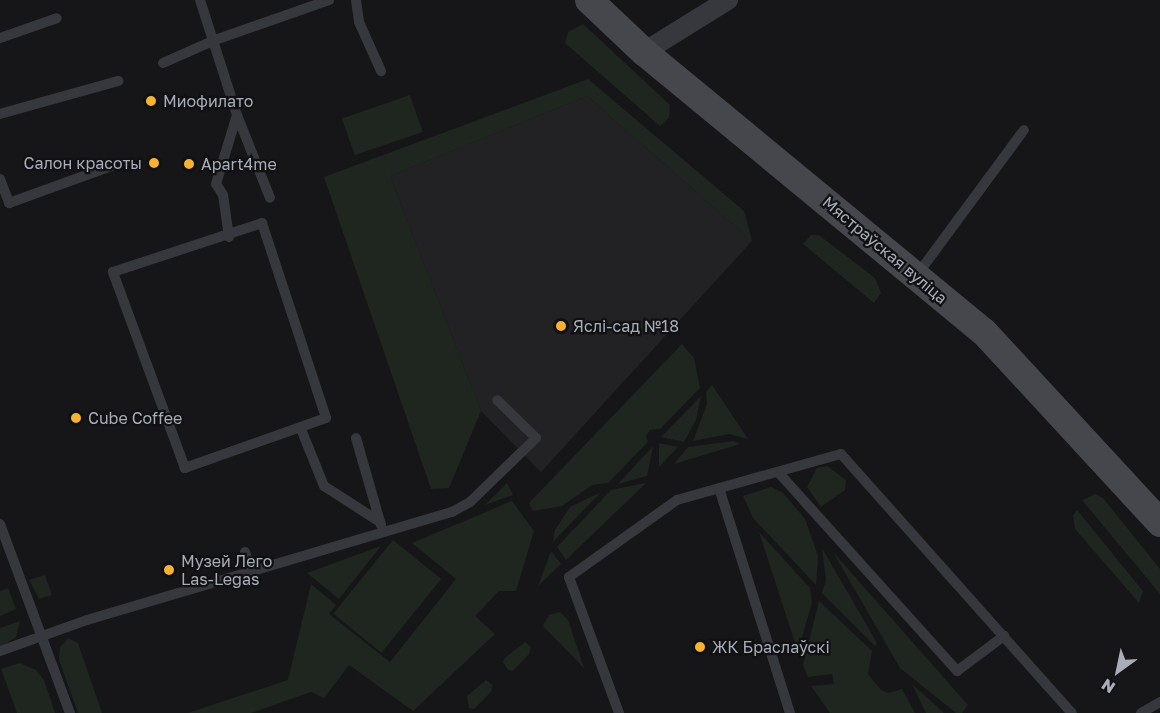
<!DOCTYPE html>
<meta charset="utf-8">
<style>
body{margin:0}
#map{position:relative;width:1160px;height:713px;overflow:hidden;background:#161618;font-family:"Golos Text",sans-serif}
div>[style]{position:absolute}
.built>*{inset:0;background:#222225}
.green>*{inset:0;background:#1e261f;transform-origin:0 0}
.lane>*{height:10px;margin:-5px;padding:0 5px;transform-origin:5px;border-radius:5px;background:#37383d}
.street>*{height:20px;margin:-10px;padding:0 10px;transform-origin:10px;border-radius:10px;background:#37383d}
.secondary>*{height:28px;margin:-14px;padding:0 14px;transform-origin:14px;border-radius:14px;background:#45474d}
.dots>*{width:16px;height:16px;translate:-50% -50%;box-sizing:border-box;border:3px solid #111113;border-radius:50%}
span{translate:-50% -50%;white-space:nowrap;text-align:center;line-height:1.15;-webkit-text-stroke:4.5px #111113;paint-order:stroke}
.poi-label{font-size:16px;color:#a8adb9}
.left{translate:0 -50%;text-align:left}
.right{translate:-100% -50%;text-align:right}
.street-label{font-size:16px;color:#a8adb9}
.north{position:absolute;left:1088px;top:641px;width:60px;height:60px;-webkit-text-stroke:4px #111113;paint-order:stroke;rotate:213deg;font-size:16px;font-weight:700;line-height:24px;text-align:center;color:#a8adb9}
.north::after{content:'';display:block;margin:auto;width:21px;height:27px;background:#a8adb9;clip-path:polygon(50% 0,100% 100%,50% 72%,0 100%)}
</style>
<div id="map">
<div class="built">
<i style="clip-path:polygon(587px 96px,752px 241px,541px 472px,481px 411px,390px 176px)"></i>
</div>
<div class="green">
<i style="clip-path:polygon(583px 24px,670px 105px,669px 118px,660px 126px,565px 43px,568px 32px)"></i>
<i style="clip-path:polygon(588px 79px,744px 211px,752px 241px,587px 96px,390px 176px,481px 411px,449px 488px,431px 489px,324px 177px)"></i>
<i style="left:410px;top:95px;width:39px;height:72px;rotate:71deg"></i>
<i style="clip-path:polygon(811px 235px,819px 235px,875px 278px,881px 293px,874px 303px,803px 244px)"></i>
<i style="clip-path:polygon(682px 344px,694px 358px,700px 388px,660px 429px,650px 430px,646px 436px,648px 442px,608px 483px,592px 485px,562px 506px,533px 511px,529px 503px)"></i>
<i style="clip-path:polygon(712px 385px,748px 439px,729px 434px,693px 441px,707px 404px,706px 392px)"></i>
<i style="clip-path:polygon(701px 396px,696px 420px,684px 442px,661px 437px)"></i>
<i style="clip-path:polygon(733px 441px,740px 444px,674px 464px,688px 447px)"></i>
<i style="clip-path:polygon(659px 443px,678px 447px,659px 467px)"></i>
<i style="clip-path:polygon(653px 446px,647px 476px,618px 484px)"></i>
<i style="clip-path:polygon(827px 466px,846px 480px,845px 490px,821px 507px,807px 487px,817px 468px)"></i>
<i style="clip-path:polygon(507px 483px,513px 495px,485px 505px)"></i>
<i style="clip-path:polygon(646px 483px,566px 560px,557px 547px,611px 490px)"></i>
<i style="clip-path:polygon(771px 487px,783px 493px,805px 519px,818px 556px,816px 585px,753px 518px,743px 496px)"></i>
<i style="clip-path:polygon(601px 492px,553px 542px,555px 530px,570px 507px)"></i>
<i style="clip-path:polygon(1095px 494px,1103px 498px,1160px 569px,1160px 594px,1082px 500px)"></i>
<i style="clip-path:polygon(512px 501px,534px 531px,516px 591px,499px 591px,475px 616px,495px 634px,413px 711px,349px 665px,324px 698px,311px 692px,251px 713px,188px 713px,288px 680px,311px 584px,336px 605px,329px 614px,390px 662px,456px 579px,412px 543px)"></i>
<i style="clip-path:polygon(1077px 510px,1143px 591px,1139px 603px,1075px 529px,1073px 516px)"></i>
<i style="clip-path:polygon(759px 532px,810px 588px,812px 602px,798px 652px)"></i>
<i style="left:393px;top:540px;width:62px;height:95px;rotate:39deg"></i>
<i style="clip-path:polygon(381px 546px,339px 599px,307px 573px)"></i>
<i style="clip-path:polygon(822px 548px,877px 643px,875px 646px,822px 593px,826px 580px)"></i>
<i style="clip-path:polygon(551px 551px,561px 564px,538px 586px)"></i>
<i style="clip-path:polygon(833px 552px,968px 705px,962px 713px,956px 713px,900px 668px)"></i>
<i style="clip-path:polygon(45px 575px,52px 595px,39px 599px,29px 580px)"></i>
<i style="clip-path:polygon(8px 588px,16px 609px,0 616px,0 591px)"></i>
<i style="clip-path:polygon(819px 601px,872px 651px,868px 674px,881px 690px,888px 693px,902px 689px,915px 713px,830px 713px,811px 686px,834px 684px,832px 674px,808px 677px,803px 665px)"></i>
<i style="clip-path:polygon(560px 612px,568px 620px,584px 668px,543px 626px,549px 615px)"></i>
<i style="clip-path:polygon(20px 621px,16px 637px,0 647px,0 628px)"></i>
<i style="clip-path:polygon(68px 638px,78px 643px,102px 713px,78px 713px,59px 660px,60px 647px)"></i>
<i style="clip-path:polygon(525px 642px,531px 647px,529px 654px,513px 671px,508px 670px,503px 662px,505px 658px)"></i>
<i style="clip-path:polygon(20px 663px,36px 670px,44px 680px,55px 713px,17px 713px,1px 669px)"></i>
<i style="clip-path:polygon(486px 680px,493px 685px,491px 692px,474px 709px,469px 708px,467px 696px)"></i>
<i style="clip-path:polygon(912px 684px,944px 713px,926px 713px)"></i>
</div>
<div class="lane">
<i style="left:200px;top:0;width:121px;rotate:72.2deg"></i>
<i style="left:237px;top:115px;width:89px;rotate:68.3deg"></i>
<i style="left:356px;top:0;width:22px;rotate:82deg"></i>
<i style="left:359px;top:22px;width:54px;rotate:65.8deg"></i>
<i style="left:0;top:38px;width:60px;rotate:-19.3deg"></i>
<i style="left:163px;top:63px;width:57px;rotate:-23.9deg"></i>
<i style="left:215px;top:40px;width:121px;rotate:-19.3deg"></i>
<i style="left:0;top:114px;width:123px;rotate:-15.6deg"></i>
<i style="left:0;top:179px;width:26px;rotate:69deg"></i>
<i style="left:9px;top:203px;width:109px;rotate:-19.8deg"></i>
<i style="left:262px;top:223px;width:205px;rotate:71.8deg"></i>
<i style="left:326px;top:418px;width:150px;rotate:160.5deg"></i>
<i style="left:185px;top:468px;width:209px;rotate:-110.2deg"></i>
<i style="left:113px;top:272px;width:157px;rotate:-18.2deg"></i>
<i style="left:229px;top:237px;width:42px;rotate:-98.1deg"></i>
<i style="left:223px;top:195px;width:13px;rotate:-122deg"></i>
<i style="left:216px;top:184px;width:72px;rotate:-73.1deg"></i>
<i style="left:917px;top:275px;width:180px;rotate:-53.6deg"></i>
<i style="left:301px;top:429px;width:61px;rotate:68deg"></i>
<i style="left:324px;top:486px;width:67px;rotate:32.7deg"></i>
<i style="left:356px;top:438px;width:91px;rotate:74deg"></i>
<i style="left:778px;top:472px;width:268px;rotate:48deg"></i>
<i style="left:957px;top:671px;width:59px;rotate:-36.7deg"></i>
<i style="left:719px;top:488px;width:236px;rotate:72.5deg"></i>
<i style="left:0;top:524px;width:202px;rotate:69.7deg"></i>
<i style="left:245px;top:552px;width:22px;rotate:72deg"></i>
<i style="left:0;top:651px;width:92px;rotate:-19.6deg"></i>
<i style="left:87px;top:620px;width:381px;rotate:-16.5deg"></i>
<i style="left:452px;top:512px;width:21px;rotate:-29deg"></i>
<i style="left:470px;top:502px;width:92px;rotate:-44.1deg"></i>
<i style="left:536px;top:438px;width:54px;rotate:-135.7deg"></i>
<i style="left:619px;top:713px;width:145px;rotate:-110.2deg"></i>
<i style="left:569px;top:577px;width:133px;rotate:-35.5deg"></i>
<i style="left:677px;top:500px;width:170px;rotate:-15.7deg"></i>
<i style="left:841px;top:454px;width:347px;rotate:48.3deg"></i>
<i style="left:1141px;top:713px;width:22px;rotate:-30deg"></i>
</div>
<div class="street">
<i style="left:644px;top:52px;width:99px;rotate:-31.8deg"></i>
</div>
<div class="secondary">
<i style="left:589px;top:0;width:76px;rotate:43.4deg"></i>
<i style="left:644px;top:52px;width:440px;rotate:39.5deg"></i>
<i style="left:984px;top:332px;width:260px;rotate:47.3deg"></i>
</div>
<div class="dots">
<i style="left:151px;top:101px;background:#f6b230"></i>
<i style="left:154px;top:163px;background:#f6b230"></i>
<i style="left:189px;top:164px;background:#f6b230"></i>
<i style="left:561px;top:326px;background:#f6b230"></i>
<i style="left:76px;top:418px;background:#f6b230"></i>
<i style="left:169px;top:570px;background:#f6b230"></i>
<i style="left:700px;top:647px;background:#f6b230"></i>
</div>
<div class="poi-label">
<span class="left" style="left:163px;top:101px">Миофилато</span>
<span class="right" style="left:142px;top:163px">Салон красоты</span>
<span class="left" style="left:201px;top:164px">Apart4me</span>
<span class="left" style="left:573px;top:326px">Яслі-сад №18</span>
<span class="left" style="left:88px;top:418px">Cube Coffee</span>
<span class="left" style="left:181px;top:570px">Музей Лего<br>Las-Legas</span>
<span class="left" style="left:712px;top:647px">ЖК Браслаўскі</span>
</div>
<div class="street-label">
<span style="left:885px;top:250px;rotate:40deg">Мястраўская вуліца</span>
</div>
<div class="north">N</div>
</div>
